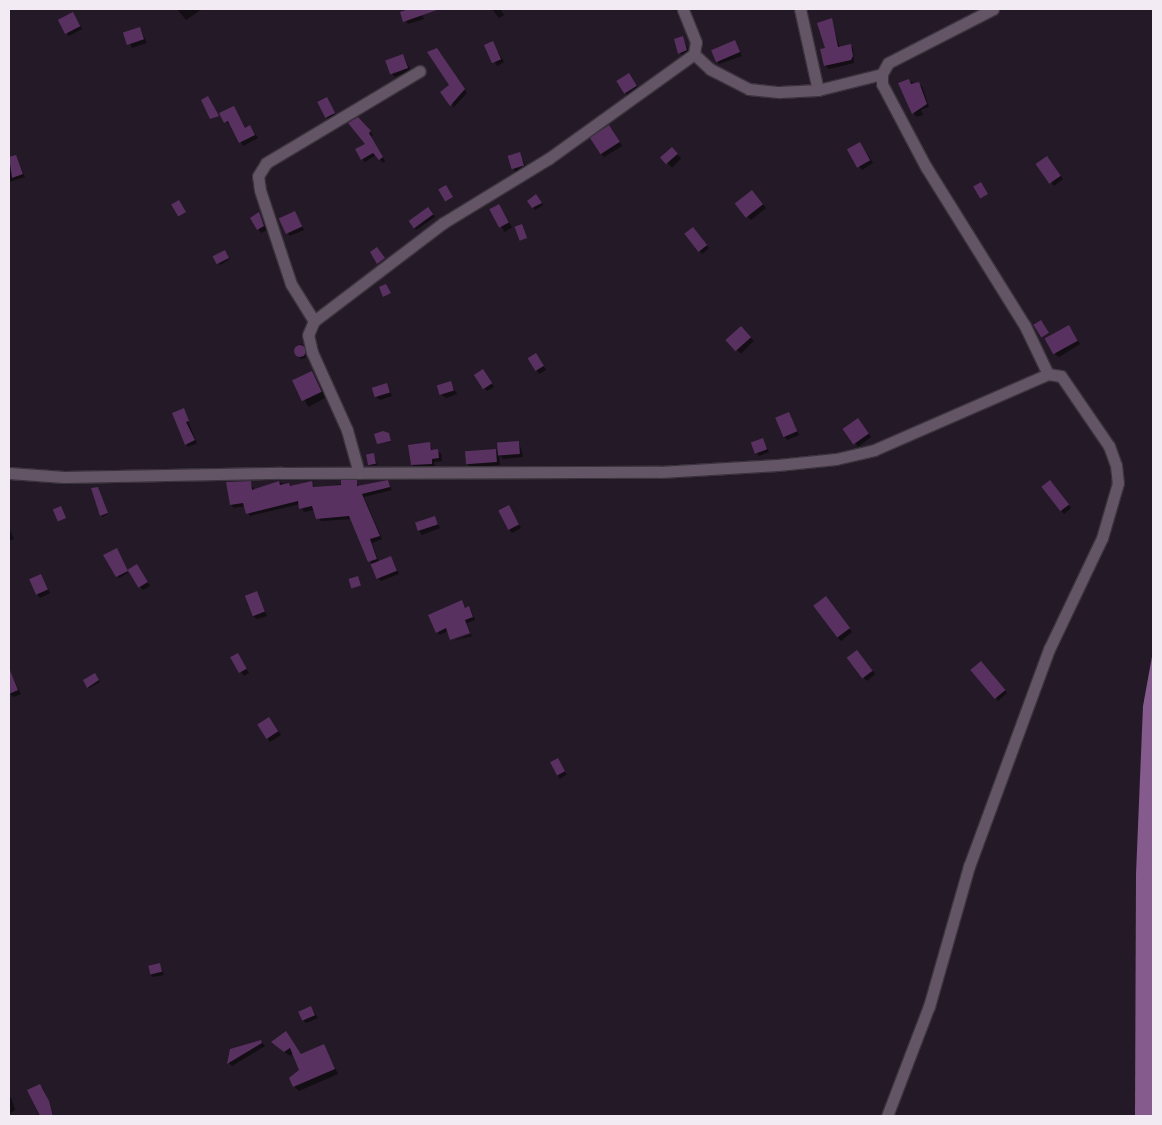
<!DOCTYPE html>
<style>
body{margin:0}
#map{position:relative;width:1162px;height:1125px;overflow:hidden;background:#241926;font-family:Raleway,sans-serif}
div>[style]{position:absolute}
.water>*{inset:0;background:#855a8c}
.shadow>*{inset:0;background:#0007;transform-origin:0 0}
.building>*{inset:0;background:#593160;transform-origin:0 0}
.round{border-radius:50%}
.roads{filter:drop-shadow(1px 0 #3b333d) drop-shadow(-1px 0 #3b333d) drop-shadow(0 1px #3b333d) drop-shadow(0 -1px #3b333d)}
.street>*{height:11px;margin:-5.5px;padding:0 5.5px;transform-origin:5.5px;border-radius:5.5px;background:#635565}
span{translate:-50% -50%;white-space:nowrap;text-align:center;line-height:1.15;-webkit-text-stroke:4px #1b101c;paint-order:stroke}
.frame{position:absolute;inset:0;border:10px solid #f3ebf4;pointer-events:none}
</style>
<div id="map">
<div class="water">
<i style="clip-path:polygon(1153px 651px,1153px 1116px,1135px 1116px,1136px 874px,1143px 706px)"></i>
</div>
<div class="shadow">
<i style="clip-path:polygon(177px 9px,202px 9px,186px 20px)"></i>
<i style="clip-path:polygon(413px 9px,420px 9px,424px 19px,408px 24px,402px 13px)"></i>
<i style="clip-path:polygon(492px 9px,500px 9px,504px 15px,499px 18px)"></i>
<i style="clip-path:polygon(73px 14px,82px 29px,69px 36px,66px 32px)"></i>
<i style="clip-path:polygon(831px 19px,840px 48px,850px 45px,853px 48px,854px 63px,829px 69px,825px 65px)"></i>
<i style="clip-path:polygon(140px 29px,147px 43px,132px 48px,125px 34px)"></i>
<i style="clip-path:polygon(683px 38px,690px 53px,683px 56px,680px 53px)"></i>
<i style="clip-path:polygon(735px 41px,742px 56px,719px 64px,716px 61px)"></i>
<i style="left:493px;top:43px;width:22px;height:8px;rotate:60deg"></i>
<i style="clip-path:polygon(440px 52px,467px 93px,453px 108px,451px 85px)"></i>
<i style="clip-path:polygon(403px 55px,411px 71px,395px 77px,391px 73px)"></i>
<i style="left:629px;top:74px;width:19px;height:14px;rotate:54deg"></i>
<i style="clip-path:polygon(909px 81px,922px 86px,929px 107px,921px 110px,923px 115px,916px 117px,900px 84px)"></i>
<i style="clip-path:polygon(326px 98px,337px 117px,330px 121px,327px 118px)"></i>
<i style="clip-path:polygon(234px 108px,246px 129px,250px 127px,258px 138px,243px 146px,231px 124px,225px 122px)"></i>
<i style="clip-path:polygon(361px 121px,373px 135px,371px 137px,385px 161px,383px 163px,376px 155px,365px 162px,362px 159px,367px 144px)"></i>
<i style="clip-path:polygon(612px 129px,622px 146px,604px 157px,601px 154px)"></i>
<i style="clip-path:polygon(860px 143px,873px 163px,862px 170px,859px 166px)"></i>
<i style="left:672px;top:149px;width:13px;height:13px;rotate:45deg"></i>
<i style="clip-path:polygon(519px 153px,527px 168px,517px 173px,514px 170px)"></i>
<i style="clip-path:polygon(16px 156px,25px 177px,9px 182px,9px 159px)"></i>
<i style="clip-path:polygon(1050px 161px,1063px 179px,1054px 186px,1038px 164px)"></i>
<i style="clip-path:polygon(755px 194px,766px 208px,751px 220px,748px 217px)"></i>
<i style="clip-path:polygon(537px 197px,543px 205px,535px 210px,529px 201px)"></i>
<i style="left:499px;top:206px;width:25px;height:9px;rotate:58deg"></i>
<i style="clip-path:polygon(428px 208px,435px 217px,416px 230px,414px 227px)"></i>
<i style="clip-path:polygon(295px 213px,304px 230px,290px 236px,287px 233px)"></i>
<i style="clip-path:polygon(259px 214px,267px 230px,261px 233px,251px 218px)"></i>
<i style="clip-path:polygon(696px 232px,709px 248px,702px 254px,686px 234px)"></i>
<i style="clip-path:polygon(226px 253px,230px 259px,220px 265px,219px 263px)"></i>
<i style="left:741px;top:328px;width:18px;height:18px;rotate:45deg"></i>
<i style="clip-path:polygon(1072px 330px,1080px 344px,1059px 357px,1055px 354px)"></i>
<i style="left:302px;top:344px;width:14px;height:6px;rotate:73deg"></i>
<i style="clip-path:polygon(539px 358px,546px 370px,539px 374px,529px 359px)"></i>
<i style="clip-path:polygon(483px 371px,494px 387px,487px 391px,484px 388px)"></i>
<i style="left:312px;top:372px;width:29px;height:20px;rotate:61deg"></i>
<i style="clip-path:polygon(450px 382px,457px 394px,446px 398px,442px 395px)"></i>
<i style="clip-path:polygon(387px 385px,392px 396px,380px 400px,376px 397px)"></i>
<i style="left:183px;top:409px;width:37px;height:10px;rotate:68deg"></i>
<i style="clip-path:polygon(788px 414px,799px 435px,787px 440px,784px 436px)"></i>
<i style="clip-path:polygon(861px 423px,871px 437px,858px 447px,855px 443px)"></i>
<i style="clip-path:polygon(389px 434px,391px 442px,378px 443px)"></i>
<i style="clip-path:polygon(763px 440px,769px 452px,759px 456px,756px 452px)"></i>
<i style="clip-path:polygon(519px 442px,523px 457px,503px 459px,499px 455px,500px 465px,471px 467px,467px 464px,496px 450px,500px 454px)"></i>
<i style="clip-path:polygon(429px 443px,433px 451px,441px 453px,442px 461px,434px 462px,435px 467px,415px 468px,412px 465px)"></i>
<i style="clip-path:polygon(374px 454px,377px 465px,370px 466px,369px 465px)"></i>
<i style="clip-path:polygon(250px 482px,254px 490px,279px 482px,291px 487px,311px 482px,315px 488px,356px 482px,359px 487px,387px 482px,392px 490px,364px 497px,382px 539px,372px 543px,379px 562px,391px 557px,399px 574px,381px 581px,378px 578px,352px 519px,321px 521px,315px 510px,304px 512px,300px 504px,250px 516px,245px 506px,234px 508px,231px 505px)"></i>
<i style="clip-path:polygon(1053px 485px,1071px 508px,1064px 514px,1043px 487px)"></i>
<i style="clip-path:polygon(98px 488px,108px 514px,102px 517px,101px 515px)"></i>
<i style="clip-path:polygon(508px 506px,521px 528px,512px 533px,509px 529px)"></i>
<i style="clip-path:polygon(434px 517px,440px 528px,422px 535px,419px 531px)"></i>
<i style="clip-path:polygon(9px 528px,14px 539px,9px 541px)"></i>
<i style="clip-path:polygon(118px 551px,128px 573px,119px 578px,105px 555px)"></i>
<i style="clip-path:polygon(136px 565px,150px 586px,143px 590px,140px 587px)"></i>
<i style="clip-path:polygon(41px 576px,50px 593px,40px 598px,37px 594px)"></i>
<i style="clip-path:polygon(257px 592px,267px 616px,257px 619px,253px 616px)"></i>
<i style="clip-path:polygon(826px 598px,852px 632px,841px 641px,838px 638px)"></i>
<i style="clip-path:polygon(461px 601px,466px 609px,471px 610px,475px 620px,467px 623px,470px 632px,451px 639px,448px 631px,440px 635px,437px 632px)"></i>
<i style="clip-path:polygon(471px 634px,472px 636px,453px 641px)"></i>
<i style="clip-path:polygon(238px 655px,249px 673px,244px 676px,232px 658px)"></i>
<i style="clip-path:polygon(860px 655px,875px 674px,867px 681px,864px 678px)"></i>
<i style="clip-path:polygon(984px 666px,1007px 693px,998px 701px,972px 670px)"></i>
<i style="clip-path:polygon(96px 675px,100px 682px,89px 688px,88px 687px)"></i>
<i style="clip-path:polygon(13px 678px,21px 694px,13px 697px,9px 692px,9px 680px)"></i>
<i style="clip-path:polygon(272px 722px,281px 735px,270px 742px,259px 726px)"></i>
<i style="left:558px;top:760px;width:17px;height:8px;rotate:59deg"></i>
<i style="clip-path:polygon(160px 964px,164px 975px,153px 977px,150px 974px)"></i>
<i style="clip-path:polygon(311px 1007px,318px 1018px,306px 1023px,303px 1020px)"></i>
<i style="clip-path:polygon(290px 1038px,302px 1055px,323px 1045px,338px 1074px,299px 1091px,294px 1086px,301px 1070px,293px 1053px,290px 1056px,277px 1046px)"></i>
<i style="clip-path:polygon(261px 1041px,265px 1046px,232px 1066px,229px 1063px,231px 1050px)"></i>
<i style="clip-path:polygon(39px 1085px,43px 1088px,54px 1116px,39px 1116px,29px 1091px)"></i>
<i style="clip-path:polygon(11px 1097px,15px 1110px,9px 1114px,9px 1099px)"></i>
</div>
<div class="building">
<i style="clip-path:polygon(409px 9px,437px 9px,437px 10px,403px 22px,400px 12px)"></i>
<i style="left:73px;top:12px;width:16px;height:17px;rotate:63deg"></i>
<i style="clip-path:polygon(832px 18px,838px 47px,851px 44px,853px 56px,851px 60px,824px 66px,820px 49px,825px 48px,817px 23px)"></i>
<i style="left:140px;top:27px;width:13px;height:18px;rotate:72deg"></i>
<i style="clip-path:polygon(683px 36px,687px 50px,678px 54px,674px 39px)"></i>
<i style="left:735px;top:40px;width:13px;height:26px;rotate:67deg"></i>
<i style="left:493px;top:41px;width:20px;height:10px;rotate:66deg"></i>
<i style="clip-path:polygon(437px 48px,465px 89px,450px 106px,440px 92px,449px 85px,427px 52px)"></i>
<i style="left:403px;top:54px;width:15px;height:19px;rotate:70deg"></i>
<i style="left:629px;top:73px;width:15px;height:15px;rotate:58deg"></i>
<i style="clip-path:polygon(909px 79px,911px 84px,919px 82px,927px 104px,912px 114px,898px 83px)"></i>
<i style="clip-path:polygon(208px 96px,219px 116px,210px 119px,201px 100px)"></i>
<i style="left:327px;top:97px;width:18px;height:11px;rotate:63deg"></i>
<i style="clip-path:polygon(234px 106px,245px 128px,250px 125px,255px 135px,239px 143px,228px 121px,224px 123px,219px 113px)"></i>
<i style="clip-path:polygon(358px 117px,371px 131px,369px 133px,383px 157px,379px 160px,373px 153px,361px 160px,355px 149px,365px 144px,348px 123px)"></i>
<i style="left:609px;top:125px;width:20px;height:23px;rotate:57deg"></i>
<i style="left:860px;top:142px;width:21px;height:15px;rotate:61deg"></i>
<i style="left:672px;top:147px;width:9px;height:16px;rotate:49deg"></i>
<i style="left:520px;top:152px;width:14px;height:13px;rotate:73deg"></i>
<i style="clip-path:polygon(16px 155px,23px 174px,12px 178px,9px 157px)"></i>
<i style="left:1047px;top:156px;width:24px;height:14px;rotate:55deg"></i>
<i style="left:981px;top:182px;width:14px;height:9px;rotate:60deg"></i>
<i style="left:446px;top:185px;width:14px;height:9px;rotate:60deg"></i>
<i style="left:752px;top:190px;width:18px;height:22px;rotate:52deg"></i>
<i style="clip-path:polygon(536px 194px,542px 203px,532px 208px,527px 201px)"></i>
<i style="left:179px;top:200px;width:14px;height:9px;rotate:60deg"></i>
<i style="left:499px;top:204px;width:21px;height:11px;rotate:62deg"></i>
<i style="left:428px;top:207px;width:9px;height:24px;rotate:54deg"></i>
<i style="left:295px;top:211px;width:17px;height:18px;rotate:65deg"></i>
<i style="clip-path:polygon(259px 212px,264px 226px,257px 230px,250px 218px)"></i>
<i style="left:522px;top:224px;width:15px;height:8px;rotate:70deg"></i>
<i style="left:693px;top:227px;width:23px;height:11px;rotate:52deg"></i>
<i style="clip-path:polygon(377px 247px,385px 258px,377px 264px,370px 252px)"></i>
<i style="left:225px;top:250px;width:9px;height:14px;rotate:63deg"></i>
<i style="clip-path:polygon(386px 284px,391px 293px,383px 297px,379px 287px)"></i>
<i style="left:1041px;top:320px;width:15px;height:9px;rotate:58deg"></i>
<i style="left:1069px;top:325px;width:18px;height:28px;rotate:61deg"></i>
<i style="left:741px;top:326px;width:15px;height:21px;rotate:48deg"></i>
<i class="round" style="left:294px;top:345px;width:12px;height:12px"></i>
<i style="left:536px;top:353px;width:15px;height:10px;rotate:58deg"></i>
<i style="left:483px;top:369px;width:17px;height:11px;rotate:57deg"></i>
<i style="left:312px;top:371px;width:23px;height:22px;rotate:65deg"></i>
<i style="left:451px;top:381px;width:10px;height:15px;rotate:73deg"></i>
<i style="left:387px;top:383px;width:10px;height:16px;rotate:73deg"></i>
<i style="clip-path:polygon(184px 408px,189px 421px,186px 422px,195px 440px,185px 445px,172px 413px)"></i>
<i style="left:789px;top:412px;width:21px;height:15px;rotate:67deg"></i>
<i style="left:858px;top:418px;width:19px;height:19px;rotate:55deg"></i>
<i style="clip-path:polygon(383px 431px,389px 433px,391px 441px,377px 444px,374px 434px)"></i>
<i style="left:763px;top:438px;width:12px;height:13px;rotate:70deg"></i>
<i style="left:519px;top:441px;width:13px;height:22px;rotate:86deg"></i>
<i style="clip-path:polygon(430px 442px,431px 450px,438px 449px,439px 458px,432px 459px,432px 464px,411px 465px,408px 445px)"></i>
<i style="left:496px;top:449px;width:13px;height:31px;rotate:86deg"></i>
<i style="left:374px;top:453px;width:11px;height:8px;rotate:80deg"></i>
<i style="clip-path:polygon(341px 480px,357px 480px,357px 486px,388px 480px,390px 487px,362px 494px,380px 536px,370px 539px,377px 559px,368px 562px,349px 516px,316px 519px,312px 506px,299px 509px,298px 501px,246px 514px,243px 503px,230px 505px,226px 482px,251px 481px,252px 490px,279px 481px,280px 485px,289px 483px,290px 486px,312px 481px,313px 487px,341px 485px)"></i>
<i style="left:1050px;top:480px;width:31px;height:11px;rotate:52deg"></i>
<i style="clip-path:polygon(98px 487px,108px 513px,100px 516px,91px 488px)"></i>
<i style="left:509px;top:505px;width:22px;height:12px;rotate:63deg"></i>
<i style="left:61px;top:506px;width:13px;height:9px;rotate:67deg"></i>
<i style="left:435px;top:516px;width:9px;height:21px;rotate:72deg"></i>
<i style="clip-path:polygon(117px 548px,128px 571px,116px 577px,103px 555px)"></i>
<i style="left:391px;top:556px;width:16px;height:22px;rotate:68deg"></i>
<i style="left:137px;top:564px;width:21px;height:11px;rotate:59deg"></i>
<i style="left:41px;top:574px;width:17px;height:13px;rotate:66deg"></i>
<i style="left:358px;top:576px;width:10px;height:10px;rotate:73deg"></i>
<i style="left:257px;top:591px;width:22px;height:13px;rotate:69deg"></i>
<i style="left:826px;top:596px;width:40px;height:16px;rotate:53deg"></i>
<i style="clip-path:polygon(462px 600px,465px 608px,469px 606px,473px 617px,465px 620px,470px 633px,450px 640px,446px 628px,436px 633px,428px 615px)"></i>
<i style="left:857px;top:650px;width:26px;height:13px;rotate:53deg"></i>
<i style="left:238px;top:653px;width:18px;height:9px;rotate:61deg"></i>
<i style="left:981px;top:661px;width:38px;height:14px;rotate:50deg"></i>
<i style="clip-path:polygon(9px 668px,18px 690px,9px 694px)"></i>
<i style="clip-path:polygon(95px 673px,99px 680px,87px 688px,83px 680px)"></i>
<i style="left:269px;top:717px;width:17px;height:14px;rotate:57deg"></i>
<i style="left:558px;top:758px;width:15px;height:9px;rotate:62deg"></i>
<i style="left:160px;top:963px;width:9px;height:12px;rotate:77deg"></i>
<i style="left:311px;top:1006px;width:10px;height:14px;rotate:66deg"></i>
<i style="clip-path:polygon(286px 1031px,301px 1054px,324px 1044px,335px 1069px,293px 1087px,289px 1078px,299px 1070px,290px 1048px,284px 1052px,271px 1042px)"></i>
<i style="clip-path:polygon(261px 1040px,262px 1043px,227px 1064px,230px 1049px)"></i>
<i style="clip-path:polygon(40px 1084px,49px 1101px,53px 1116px,40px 1116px,27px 1090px)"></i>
</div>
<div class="roads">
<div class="street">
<i style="left:800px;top:9px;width:83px;rotate:77.5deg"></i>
<i style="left:993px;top:9px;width:118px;rotate:152.8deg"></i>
<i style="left:888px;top:63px;width:13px;rotate:119deg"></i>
<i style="left:882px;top:74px;width:10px;rotate:90deg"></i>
<i style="left:882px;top:84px;width:94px;rotate:62.1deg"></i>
<i style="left:926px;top:167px;width:187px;rotate:58.1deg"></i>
<i style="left:1025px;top:326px;width:53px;rotate:64.4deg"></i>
<i style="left:694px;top:54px;width:22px;rotate:43deg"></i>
<i style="left:710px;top:69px;width:44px;rotate:27.1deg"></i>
<i style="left:749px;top:89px;width:30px;rotate:6deg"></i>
<i style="left:779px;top:92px;width:39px;rotate:-3deg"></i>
<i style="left:818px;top:90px;width:66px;rotate:-14deg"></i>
<i style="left:314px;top:321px;width:44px;rotate:-121.9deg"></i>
<i style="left:291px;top:284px;width:99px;rotate:-108.3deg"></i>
<i style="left:260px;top:190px;width:14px;rotate:-98deg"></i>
<i style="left:258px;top:176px;width:15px;rotate:-58deg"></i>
<i style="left:266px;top:163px;width:179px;rotate:-30.9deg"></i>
<i style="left:9px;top:473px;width:55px;rotate:4.2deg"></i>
<i style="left:64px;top:477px;width:218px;rotate:-1.1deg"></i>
<i style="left:282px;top:473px;width:378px;rotate:-0.2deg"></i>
<i style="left:660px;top:472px;width:118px;rotate:-3.4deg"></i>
<i style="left:778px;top:465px;width:58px;rotate:-5.9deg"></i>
<i style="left:836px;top:459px;width:39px;rotate:-13deg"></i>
<i style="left:874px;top:450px;width:190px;rotate:-23.6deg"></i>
<i style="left:1048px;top:374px;width:13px;rotate:9deg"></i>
<i style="left:1061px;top:376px;width:85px;rotate:55.6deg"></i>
<i style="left:1109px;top:446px;width:20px;rotate:70deg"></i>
<i style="left:1116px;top:465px;width:18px;rotate:84deg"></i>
<i style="left:1118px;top:483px;width:57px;rotate:106.2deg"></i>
<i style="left:1102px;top:538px;width:123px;rotate:115.5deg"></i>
<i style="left:1049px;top:649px;width:231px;rotate:110.2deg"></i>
<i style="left:969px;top:866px;width:146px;rotate:105.9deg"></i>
<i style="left:929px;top:1006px;width:118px;rotate:110.9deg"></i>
<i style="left:359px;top:473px;width:45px;rotate:-105.6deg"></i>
<i style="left:347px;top:430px;width:85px;rotate:-114.2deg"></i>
<i style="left:312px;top:352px;width:17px;rotate:-103deg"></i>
<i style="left:308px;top:335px;width:15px;rotate:-67deg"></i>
<i style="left:314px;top:321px;width:162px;rotate:-37.2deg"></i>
<i style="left:443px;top:223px;width:123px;rotate:-31.4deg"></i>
<i style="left:548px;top:159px;width:180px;rotate:-35.7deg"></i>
<i style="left:694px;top:54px;width:12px;rotate:-81deg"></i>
<i style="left:696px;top:42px;width:35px;rotate:-112deg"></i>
</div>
</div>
<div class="frame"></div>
</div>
